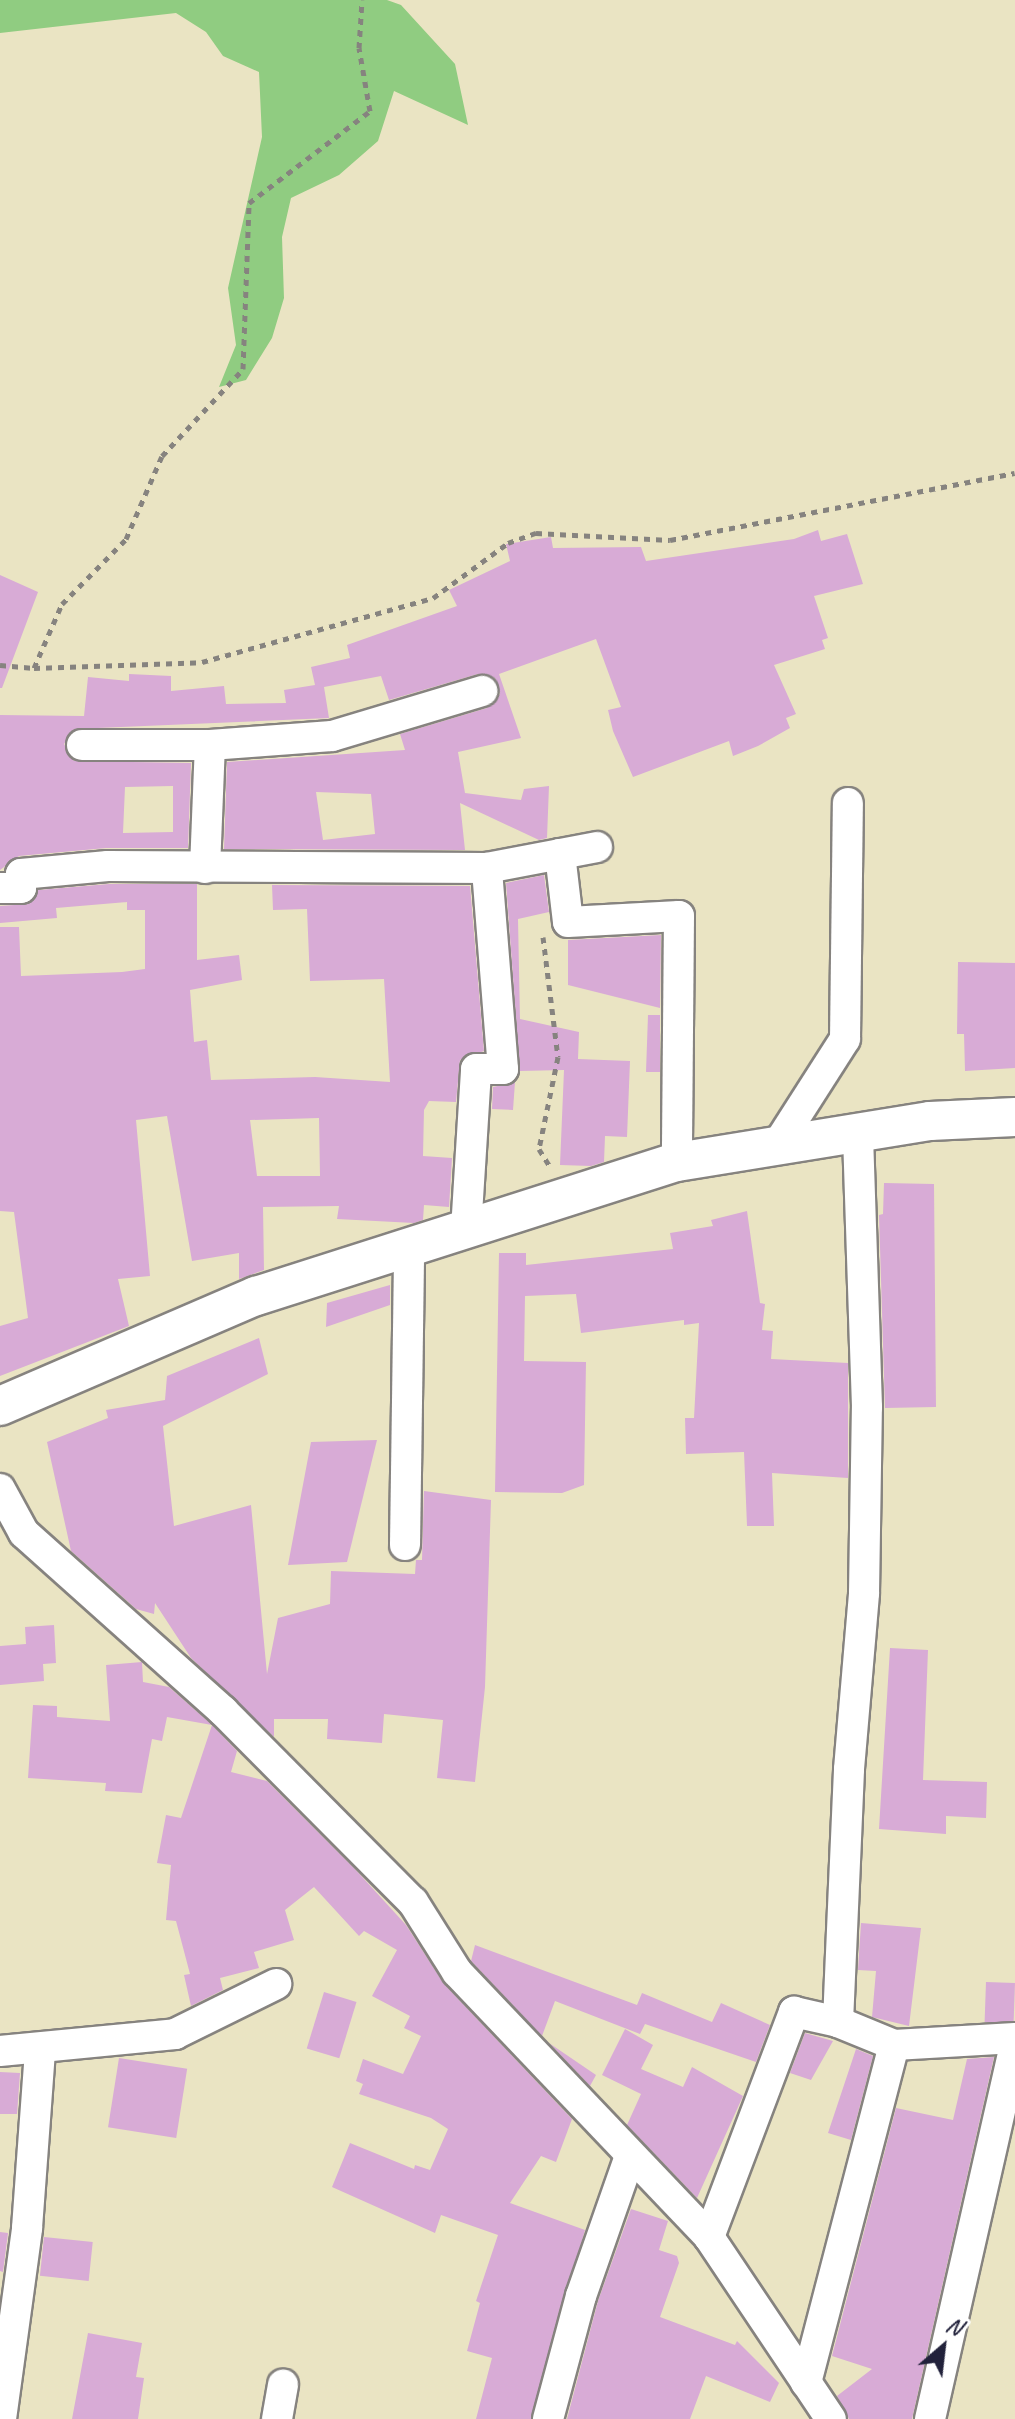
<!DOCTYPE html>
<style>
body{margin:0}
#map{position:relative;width:1015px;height:2419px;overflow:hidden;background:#eae4c3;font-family:Caveat,sans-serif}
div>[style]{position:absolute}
.green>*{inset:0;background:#90cc81}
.building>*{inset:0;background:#d8abd6;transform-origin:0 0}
.path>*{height:5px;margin-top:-2.5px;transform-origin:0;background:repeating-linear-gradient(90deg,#86837f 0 6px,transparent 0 12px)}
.roads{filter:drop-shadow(2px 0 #86837f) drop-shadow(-2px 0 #86837f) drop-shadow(0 2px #86837f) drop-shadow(0 -2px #86837f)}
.minor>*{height:30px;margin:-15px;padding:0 15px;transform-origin:15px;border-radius:15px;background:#fff}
.major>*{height:38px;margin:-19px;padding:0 19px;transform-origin:19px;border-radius:19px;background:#fff}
span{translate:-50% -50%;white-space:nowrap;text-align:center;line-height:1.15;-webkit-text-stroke:7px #fff;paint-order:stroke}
.north{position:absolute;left:903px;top:2307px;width:80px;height:80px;-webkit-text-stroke:6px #fff;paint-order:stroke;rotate:28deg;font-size:22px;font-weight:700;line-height:32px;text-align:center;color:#22223b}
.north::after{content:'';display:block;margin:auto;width:28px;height:36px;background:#22223b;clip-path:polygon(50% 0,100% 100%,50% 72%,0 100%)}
</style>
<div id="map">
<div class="green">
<i style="clip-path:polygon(0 0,387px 0,401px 5px,455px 64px,468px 125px,394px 91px,378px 141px,339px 175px,291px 198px,282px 237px,284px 298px,272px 338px,246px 380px,219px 387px,236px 345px,228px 288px,262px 137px,259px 72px,223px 56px,206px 32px,176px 13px,0 33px)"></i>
</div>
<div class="building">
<i style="clip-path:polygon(evenodd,818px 530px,821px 541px,847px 534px,863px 584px,814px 596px,828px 638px,822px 640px,825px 649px,774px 665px,796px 714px,786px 718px,790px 728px,758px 746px,733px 756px,729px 741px,633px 777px,613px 731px,608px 710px,621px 707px,596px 639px,499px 674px,521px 738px,458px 752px,465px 793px,521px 800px,524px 789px,549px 786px,547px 838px,539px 840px,460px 803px,465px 850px,224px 849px,227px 762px,405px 750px,400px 734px,487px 708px,500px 694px,495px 678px,478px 674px,389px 700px,381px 676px,324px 687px,329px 718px,74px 729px,64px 744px,74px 761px,191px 763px,188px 848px,106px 848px,19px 856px,0 870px,0 715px,84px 716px,88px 677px,129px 681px,129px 674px,171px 676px,171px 691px,224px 686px,226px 704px,286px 703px,284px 690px,315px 685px,311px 667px,350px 658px,347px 645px,457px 606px,449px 590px,510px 561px,506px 544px,551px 537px,553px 548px,641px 547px,646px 561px,794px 539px,818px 530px,173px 786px,173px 832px,123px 833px,125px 787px,173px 786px,818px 530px,316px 792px,371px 794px,375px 834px,323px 840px,316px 792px)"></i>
<i style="clip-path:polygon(0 575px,38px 592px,2px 688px,0 688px)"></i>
<i style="clip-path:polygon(544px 875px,549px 912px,518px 919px,520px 1019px,579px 1032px,578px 1059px,630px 1061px,627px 1137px,605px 1136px,604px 1162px,591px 1166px,560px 1165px,564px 1070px,520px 1071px,506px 883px)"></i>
<i style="clip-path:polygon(evenodd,109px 884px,197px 884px,197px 960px,239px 955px,242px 980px,190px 990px,194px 1042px,207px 1040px,211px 1080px,315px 1077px,390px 1082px,384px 979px,310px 981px,307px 909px,273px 910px,272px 885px,470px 886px,484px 1051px,460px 1060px,456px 1102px,429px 1101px,424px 1110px,423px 1156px,452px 1158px,449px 1207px,424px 1205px,423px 1220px,414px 1223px,337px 1219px,339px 1206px,263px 1207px,264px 1270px,239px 1279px,239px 1253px,192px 1261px,167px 1116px,136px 1120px,150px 1276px,118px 1279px,129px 1326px,0 1376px,0 1326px,28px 1318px,14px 1212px,0 1211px,0 927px,19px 927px,21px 976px,122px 972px,145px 969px,145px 910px,127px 910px,127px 902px,56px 908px,57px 918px,0 923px,0 906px,29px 904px,38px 890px,109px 884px,319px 1118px,320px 1176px,257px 1176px,250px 1120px,319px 1118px)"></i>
<i style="clip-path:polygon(661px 935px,660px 1008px,568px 985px,568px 940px)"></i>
<i style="clip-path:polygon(958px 962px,1015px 963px,1015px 1068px,965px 1071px,964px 1034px,957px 1034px)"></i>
<i style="clip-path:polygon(648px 1015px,660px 1015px,660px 1072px,646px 1072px)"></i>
<i style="clip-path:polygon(515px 1082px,513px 1110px,492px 1109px,493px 1087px)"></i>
<i style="clip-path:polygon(884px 1183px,934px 1184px,936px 1407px,885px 1408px,879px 1215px,883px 1214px)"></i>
<i style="clip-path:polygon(747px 1211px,760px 1303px,765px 1304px,762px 1330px,773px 1331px,771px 1359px,848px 1363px,848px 1478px,772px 1473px,774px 1526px,747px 1526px,744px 1452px,686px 1454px,685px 1418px,694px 1418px,699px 1323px,684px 1325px,684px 1320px,581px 1333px,576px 1294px,525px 1296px,524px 1361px,586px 1362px,584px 1485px,562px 1493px,495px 1492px,499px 1253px,526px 1253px,526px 1265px,673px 1249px,670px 1233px,713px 1226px,711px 1220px)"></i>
<i style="clip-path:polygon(390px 1285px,390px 1305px,326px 1327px,327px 1303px)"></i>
<i style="clip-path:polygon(259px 1338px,268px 1374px,163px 1426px,174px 1526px,251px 1505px,267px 1674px,278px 1618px,330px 1604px,331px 1571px,415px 1574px,416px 1560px,422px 1560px,424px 1491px,491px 1500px,485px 1687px,475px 1782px,437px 1778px,443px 1720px,384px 1714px,382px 1743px,327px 1739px,328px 1719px,274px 1719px,274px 1737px,191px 1658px,155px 1603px,154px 1614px,136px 1609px,71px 1551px,47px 1442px,108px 1418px,106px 1410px,165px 1400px,167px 1376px)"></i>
<i style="clip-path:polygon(377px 1440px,347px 1562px,288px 1565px,311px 1442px)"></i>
<i style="clip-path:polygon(54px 1625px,56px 1663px,43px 1664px,44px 1681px,0 1685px,0 1646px,26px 1644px,25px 1627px)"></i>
<i style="clip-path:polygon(890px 1648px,928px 1650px,923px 1780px,987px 1782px,986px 1818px,946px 1816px,946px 1834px,879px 1829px)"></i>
<i style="clip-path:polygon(142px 1662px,143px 1682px,169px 1687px,211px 1724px,237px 1751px,231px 1772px,267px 1781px,354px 1868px,406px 1925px,444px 1984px,572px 2119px,556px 2162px,541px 2156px,510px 2203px,585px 2230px,531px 2419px,476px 2419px,492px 2358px,467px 2351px,480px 2303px,476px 2301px,498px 2235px,441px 2215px,435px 2233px,332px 2187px,350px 2143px,414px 2169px,415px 2165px,430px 2170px,448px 2129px,431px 2118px,359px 2094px,363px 2084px,356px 2081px,363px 2059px,403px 2074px,421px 2036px,404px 2028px,410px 2016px,372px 1996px,397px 1950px,364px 1931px,359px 1936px,314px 1887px,285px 1910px,294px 1940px,254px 1952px,259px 1968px,220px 1978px,223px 1990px,191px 2006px,184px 1975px,190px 1974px,176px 1921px,166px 1920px,171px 1865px,157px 1863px,166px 1815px,181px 1818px,212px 1725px,167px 1717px,162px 1741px,152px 1739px,142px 1793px,105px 1791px,106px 1783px,28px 1778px,33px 1705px,57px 1706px,57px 1717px,110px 1721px,106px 1665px)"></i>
<i style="clip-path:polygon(861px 1923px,921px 1928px,909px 2026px,872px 2017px,876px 1971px,858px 1970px)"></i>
<i style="clip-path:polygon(475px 1945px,637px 2005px,642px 1993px,712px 2022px,721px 2003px,770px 2025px,756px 2062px,645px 2024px,640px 2034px,555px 2001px,542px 2036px,471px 1961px)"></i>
<i style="left:986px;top:1982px;width:29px;height:40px;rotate:2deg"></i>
<i style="left:324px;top:1992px;width:34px;height:59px;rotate:17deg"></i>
<i style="clip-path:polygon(625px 2029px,653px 2045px,641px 2069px,683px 2087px,692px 2067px,743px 2096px,697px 2198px,627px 2125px,641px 2094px,602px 2075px)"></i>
<i style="clip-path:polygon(805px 2033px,833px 2041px,811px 2080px,790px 2073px)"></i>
<i style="clip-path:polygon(549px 2043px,596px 2075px,590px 2086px)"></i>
<i style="clip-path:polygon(856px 2049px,873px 2056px,851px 2140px,828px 2133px)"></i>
<i style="clip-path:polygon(994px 2057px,912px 2419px,849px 2419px,837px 2396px,872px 2369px,832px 2356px,896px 2108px,953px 2120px,967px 2059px)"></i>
<i style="left:119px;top:2058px;width:69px;height:70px;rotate:9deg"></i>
<i style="clip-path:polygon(0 2072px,20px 2073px,17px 2114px,0 2114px)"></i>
<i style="clip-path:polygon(631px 2209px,668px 2221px,659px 2250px,677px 2256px,679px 2263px,660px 2317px,735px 2345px,737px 2341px,779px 2383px,770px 2402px,706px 2376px,690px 2419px,567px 2419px,598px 2301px)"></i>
<i style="clip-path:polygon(0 2232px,8px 2233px,3px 2272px,0 2271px)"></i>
<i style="left:44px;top:2237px;width:49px;height:39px;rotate:6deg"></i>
<i style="clip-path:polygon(88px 2333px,142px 2343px,136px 2377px,144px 2378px,138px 2419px,72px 2419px)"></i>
</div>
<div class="path">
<i style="left:0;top:665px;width:34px;rotate:5deg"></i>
<i style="left:34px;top:668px;width:168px;rotate:-2deg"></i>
<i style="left:202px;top:662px;width:240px;rotate:-15.5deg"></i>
<i style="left:433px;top:598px;width:93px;rotate:-36.3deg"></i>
<i style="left:508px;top:543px;width:30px;rotate:-20deg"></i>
<i style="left:536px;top:533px;width:134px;rotate:3deg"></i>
<i style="left:670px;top:540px;width:351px;rotate:-11deg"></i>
<i style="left:34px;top:668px;width:70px;rotate:-66.4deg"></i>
<i style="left:62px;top:604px;width:91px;rotate:-45.4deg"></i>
<i style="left:126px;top:539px;width:90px;rotate:-66.6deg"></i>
<i style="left:162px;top:456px;width:119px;rotate:-47deg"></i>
<i style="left:243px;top:369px;width:166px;rotate:-87.9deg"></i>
<i style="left:249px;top:203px;width:152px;rotate:-37.2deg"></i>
<i style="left:370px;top:111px;width:64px;rotate:-99.9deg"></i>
<i style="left:359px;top:48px;width:48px;rotate:-86.4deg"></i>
<i style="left:543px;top:937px;width:121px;rotate:82.9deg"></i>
<i style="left:558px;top:1057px;width:94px;rotate:101.7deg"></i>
<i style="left:539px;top:1149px;width:22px;rotate:58deg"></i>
</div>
<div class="roads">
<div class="minor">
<i style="left:82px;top:745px;width:128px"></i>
<i style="left:210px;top:745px;width:122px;rotate:-4.2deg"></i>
<i style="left:332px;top:736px;width:157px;rotate:-16.7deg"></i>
<i style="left:560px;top:854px;width:68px;rotate:83.3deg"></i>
<i style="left:568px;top:922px;width:111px;rotate:-3.1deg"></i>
<i style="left:679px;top:916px;width:246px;rotate:90.5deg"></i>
<i style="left:205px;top:868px;width:123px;rotate:-87.7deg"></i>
<i style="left:0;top:888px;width:21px"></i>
<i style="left:21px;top:888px;width:14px;rotate:-90deg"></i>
<i style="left:21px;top:874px;width:87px;rotate:-5.3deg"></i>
<i style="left:108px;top:866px;width:379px;rotate:0.3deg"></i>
<i style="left:487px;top:868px;width:112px;rotate:-10.8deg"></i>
<i style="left:783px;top:1136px;width:115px;rotate:-57.4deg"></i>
<i style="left:845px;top:1039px;width:236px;rotate:-89.3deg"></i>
<i style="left:466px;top:1230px;width:161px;rotate:-86.4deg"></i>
<i style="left:476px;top:1069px;width:27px"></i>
<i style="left:503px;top:1069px;width:202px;rotate:-94.6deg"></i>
<i style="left:0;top:1489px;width:50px;rotate:61.4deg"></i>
<i style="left:24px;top:1533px;width:267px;rotate:41.8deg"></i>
<i style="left:223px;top:1711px;width:269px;rotate:45.2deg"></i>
<i style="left:413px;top:1902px;width:83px;rotate:57.8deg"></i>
<i style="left:457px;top:1972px;width:366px;rotate:46.4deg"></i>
<i style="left:709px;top:2237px;width:219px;rotate:56.2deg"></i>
<i style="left:405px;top:1545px;width:298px;rotate:-89.2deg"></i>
<i style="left:838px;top:2022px;width:253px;rotate:-87.5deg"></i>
<i style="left:849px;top:1769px;width:177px;rotate:-85.1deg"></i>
<i style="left:864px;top:1593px;width:186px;rotate:-89.1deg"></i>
<i style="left:867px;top:1407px;width:274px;rotate:-91.9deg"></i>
<i style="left:894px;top:2045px;width:121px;rotate:-3.3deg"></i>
<i style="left:0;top:2051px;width:176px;rotate:-5.5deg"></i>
<i style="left:175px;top:2034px;width:113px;rotate:-26.3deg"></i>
<i style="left:709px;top:2237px;width:241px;rotate:-69.3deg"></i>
<i style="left:794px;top:2012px;width:45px;rotate:12.8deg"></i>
<i style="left:838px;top:2022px;width:61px;rotate:22.3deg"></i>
<i style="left:894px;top:2045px;width:349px;rotate:104.6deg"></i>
<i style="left:1px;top:2419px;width:193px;rotate:-82.2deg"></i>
<i style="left:27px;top:2228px;width:179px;rotate:-85.8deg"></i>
<i style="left:277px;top:2419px;width:35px;rotate:-80deg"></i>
<i style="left:548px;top:2419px;width:127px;rotate:-75deg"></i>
<i style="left:581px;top:2296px;width:148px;rotate:-70.7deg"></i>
<i style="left:930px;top:2419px;width:385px;rotate:-77.2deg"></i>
</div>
<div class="major">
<i style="left:0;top:1406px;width:279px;rotate:-23.3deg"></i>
<i style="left:256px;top:1296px;width:442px;rotate:-17.7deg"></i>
<i style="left:677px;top:1162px;width:256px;rotate:-9.2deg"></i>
<i style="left:930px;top:1121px;width:85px;rotate:-2.7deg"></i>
</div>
</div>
<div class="north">N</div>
</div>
